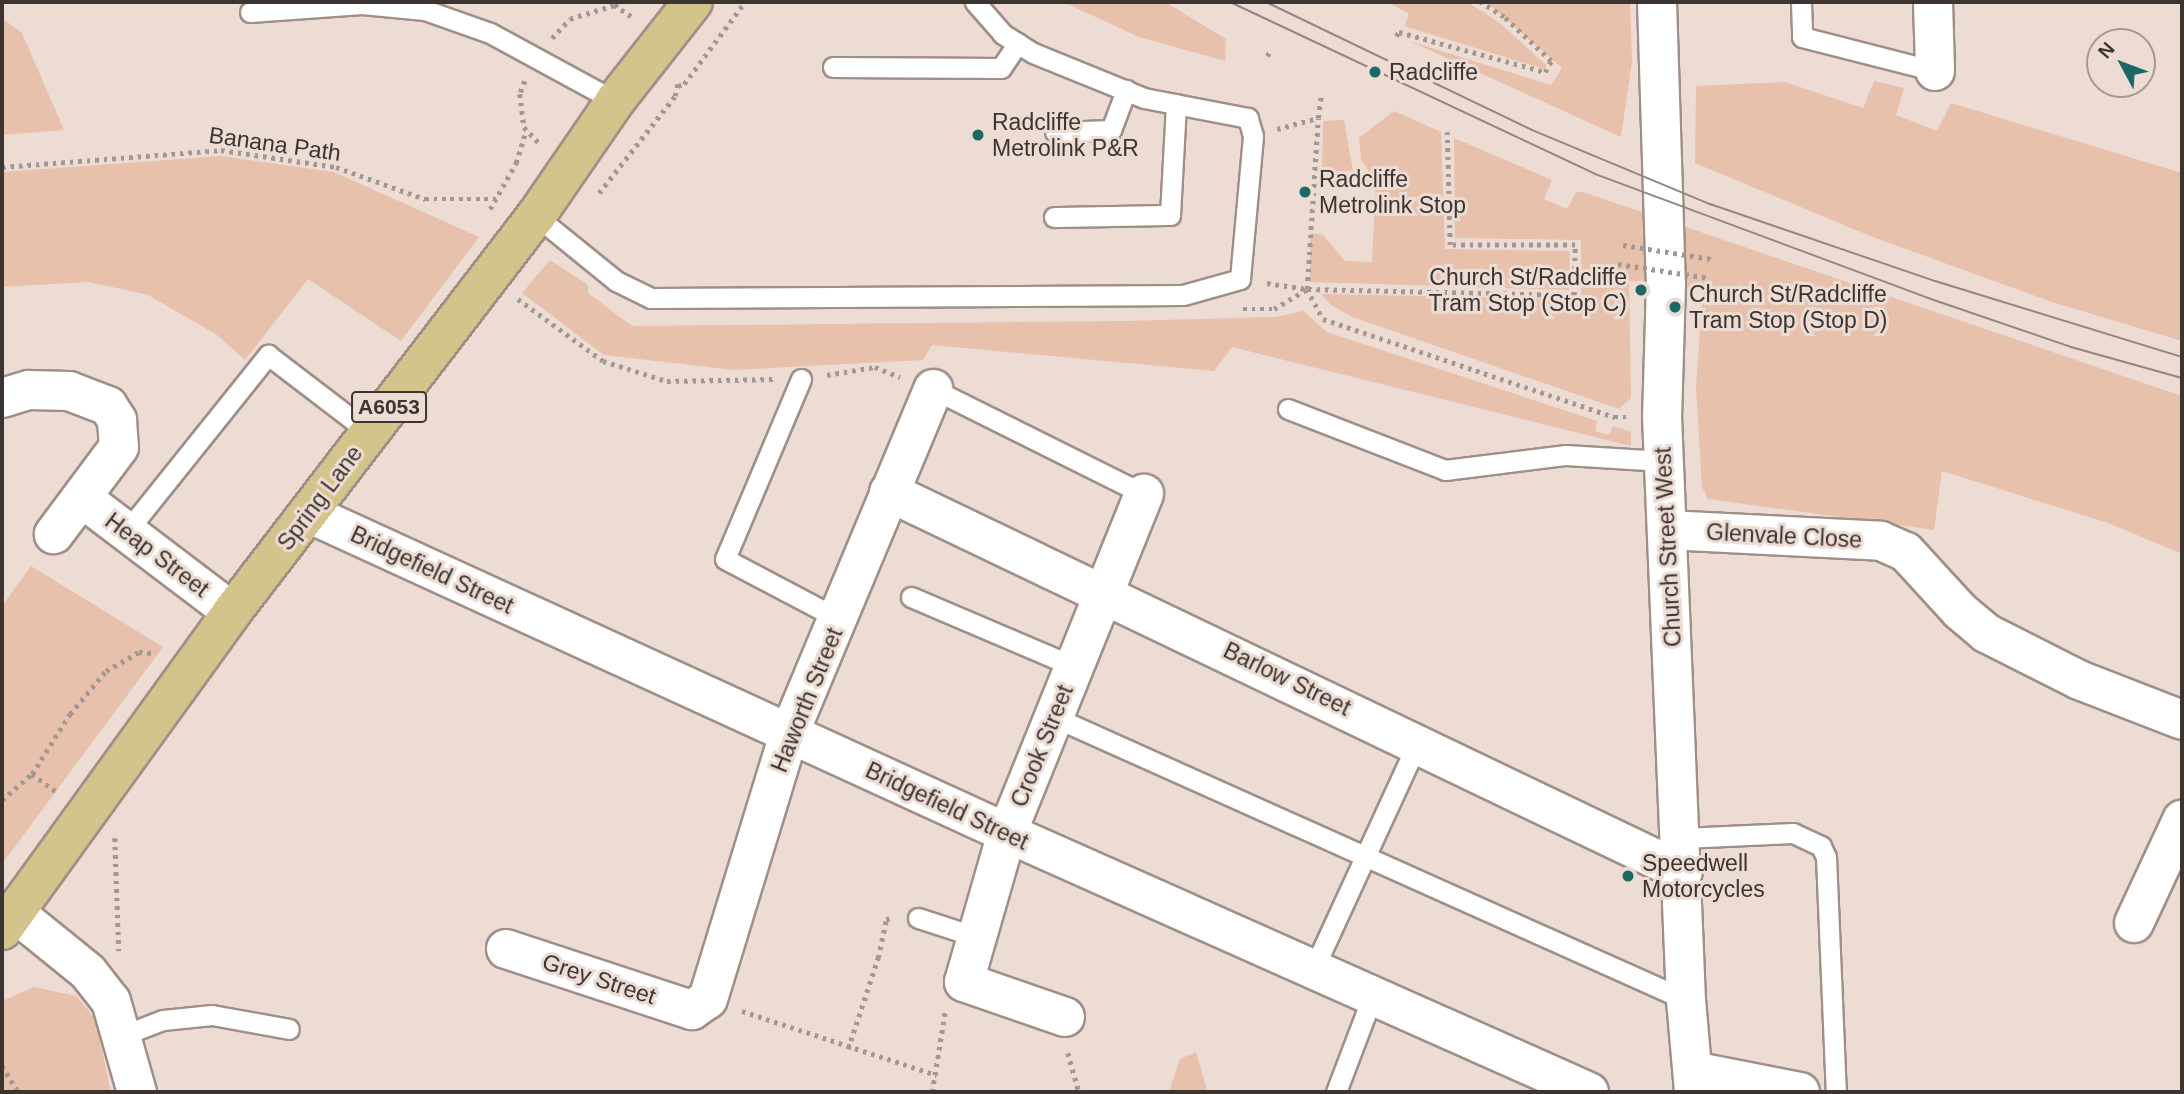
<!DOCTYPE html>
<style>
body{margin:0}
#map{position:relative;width:2184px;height:1094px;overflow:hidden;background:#ecdcd3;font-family:Helvetica,sans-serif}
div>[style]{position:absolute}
.green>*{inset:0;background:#e8c1ac}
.path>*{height:4.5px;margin-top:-2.25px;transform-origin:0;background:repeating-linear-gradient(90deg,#a39790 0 3.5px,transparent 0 8.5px)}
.roads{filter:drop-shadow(2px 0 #9f8f87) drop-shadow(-2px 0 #9f8f87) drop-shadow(0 2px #9f8f87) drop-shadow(0 -2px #9f8f87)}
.service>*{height:19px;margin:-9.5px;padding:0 9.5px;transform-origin:9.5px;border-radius:9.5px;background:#fff}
.minor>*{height:38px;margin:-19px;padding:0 19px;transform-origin:19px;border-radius:19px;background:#fff}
.tertiary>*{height:38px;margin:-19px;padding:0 19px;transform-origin:19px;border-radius:19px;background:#fff}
.primary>*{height:38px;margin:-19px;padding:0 19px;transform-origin:19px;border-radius:19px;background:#d3c48b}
.tram>*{height:2px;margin:-1px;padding:0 1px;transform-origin:1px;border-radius:1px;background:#928680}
.path-bridge>*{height:4.5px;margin-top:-2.25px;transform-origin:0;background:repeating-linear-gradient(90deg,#a39790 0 3.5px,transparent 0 8.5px)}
.dots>*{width:19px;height:19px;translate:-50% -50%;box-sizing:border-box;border:4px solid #ecdcd3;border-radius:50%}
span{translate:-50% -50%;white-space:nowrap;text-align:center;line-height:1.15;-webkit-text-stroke:6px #ecdcd3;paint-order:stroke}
.shield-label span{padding:2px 5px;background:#ecdcd3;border:2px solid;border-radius:5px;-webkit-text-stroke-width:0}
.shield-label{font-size:21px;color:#3b3431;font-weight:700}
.poi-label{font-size:23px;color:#3b3431}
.left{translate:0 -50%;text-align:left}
.right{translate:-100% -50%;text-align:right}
.street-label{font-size:23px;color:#3b3431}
.frame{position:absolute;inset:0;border:4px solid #3b3431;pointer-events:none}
.north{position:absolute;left:2086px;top:28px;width:70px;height:70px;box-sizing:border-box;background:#ecdcd3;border:2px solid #a59992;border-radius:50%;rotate:311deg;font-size:19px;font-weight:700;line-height:28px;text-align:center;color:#3b3431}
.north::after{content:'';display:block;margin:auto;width:24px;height:32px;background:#1c6865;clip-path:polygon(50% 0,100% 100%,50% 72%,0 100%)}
</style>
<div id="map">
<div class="green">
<i style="clip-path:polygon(1063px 2px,1165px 2px,1226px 39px,1225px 61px,1139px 37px)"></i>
<i style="clip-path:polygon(1388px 2px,1467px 2px,1500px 23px,1547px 66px,1544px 69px,1404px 26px,1409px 14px)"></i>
<i style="clip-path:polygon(1486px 2px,1630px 2px,1632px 61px,1621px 137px,1409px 41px,1551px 85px,1562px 68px)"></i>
<i style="clip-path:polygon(2px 18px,22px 33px,64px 130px,2px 135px)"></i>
<i style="clip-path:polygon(1874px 81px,1904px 88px,1896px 115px,1937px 131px,1951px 103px,2182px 173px,2182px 341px,2052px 302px,1870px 236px,1695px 163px,1696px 86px,1785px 82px,1863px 108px)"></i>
<i style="clip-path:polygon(1394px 111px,1441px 132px,1445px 249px,1570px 251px,1569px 290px,1310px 282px,1310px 233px,1323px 235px,1345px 261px,1372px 262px,1376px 181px,1361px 160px,1359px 138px)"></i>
<i style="clip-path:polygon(1344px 120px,1353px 171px,1322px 173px,1323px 121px)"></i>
<i style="clip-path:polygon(1454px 138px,1552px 180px,1544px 199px,1567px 209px,1576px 192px,1583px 192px,2182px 396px,2182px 554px,2108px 523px,1942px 471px,1934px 530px,1708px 499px,1702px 487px,1696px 387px,1703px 290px,1629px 281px,1631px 398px,1619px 409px,1352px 317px,1331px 305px,1321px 294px,1581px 299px,1581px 240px,1455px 238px)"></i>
<i style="clip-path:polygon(221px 156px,334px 172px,479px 237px,401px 341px,308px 279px,245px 360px,217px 335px,148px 295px,89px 282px,2px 287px,2px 172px)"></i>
<i style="clip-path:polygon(550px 260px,588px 285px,588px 293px,632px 326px,1126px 321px,1276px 317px,1303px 311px,1327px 332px,1597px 421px,1595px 431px,1609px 435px,1613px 426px,1631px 432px,1631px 446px,1232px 347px,1214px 371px,932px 345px,923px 360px,734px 370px,604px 355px,522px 293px)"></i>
<i style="clip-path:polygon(31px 566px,163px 647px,2px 864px,2px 606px)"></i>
<i style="clip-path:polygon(34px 987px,76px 996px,95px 1018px,111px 1092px,2px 1092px,2px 1001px)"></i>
<i style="clip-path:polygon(1196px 1052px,1207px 1090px,1224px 1092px,1169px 1092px,1180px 1059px)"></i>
</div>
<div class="path">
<i style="left:615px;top:5px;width:9px;rotate:-18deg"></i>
<i style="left:1396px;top:36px;width:5px;rotate:-53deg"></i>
<i style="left:1399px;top:32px;width:151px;rotate:15.3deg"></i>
<i style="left:1545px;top:72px;width:13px;rotate:-61deg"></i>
<i style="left:1551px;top:61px;width:64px;rotate:-136.9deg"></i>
<i style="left:1504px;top:17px;width:28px;rotate:-148deg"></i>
<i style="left:552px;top:38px;width:26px;rotate:-47deg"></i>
<i style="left:570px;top:19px;width:46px;rotate:-17.7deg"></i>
<i style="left:614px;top:5px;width:24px;rotate:33deg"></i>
<i style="left:1267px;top:56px;width:7px;rotate:-56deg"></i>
<i style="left:525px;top:81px;width:14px;rotate:111deg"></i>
<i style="left:520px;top:94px;width:33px;rotate:83deg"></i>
<i style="left:524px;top:127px;width:23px;rotate:47deg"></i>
<i style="left:678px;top:86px;width:6px;rotate:-18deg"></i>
<i style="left:684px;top:84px;width:102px;rotate:-53.4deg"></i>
<i style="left:1277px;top:129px;width:42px;rotate:-15deg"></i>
<i style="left:1318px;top:118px;width:22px;rotate:-82deg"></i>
<i style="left:2px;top:167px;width:220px;rotate:-4.4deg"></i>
<i style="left:221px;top:150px;width:116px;rotate:8.4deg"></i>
<i style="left:336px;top:167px;width:95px;rotate:19.8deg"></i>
<i style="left:425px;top:199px;width:71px"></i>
<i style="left:599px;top:193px;width:123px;rotate:-51.9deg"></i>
<i style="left:675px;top:96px;width:14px;rotate:-78deg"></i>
<i style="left:490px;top:209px;width:53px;rotate:-60.5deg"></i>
<i style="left:516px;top:163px;width:34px;rotate:-73deg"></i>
<i style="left:1267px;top:283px;width:40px;rotate:8.5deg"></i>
<i style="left:1307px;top:289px;width:171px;rotate:-86.3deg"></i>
<i style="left:1308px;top:289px;width:266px;rotate:1.3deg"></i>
<i style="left:1574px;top:295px;width:50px;rotate:-88.9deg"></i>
<i style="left:1575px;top:245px;width:125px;rotate:180deg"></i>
<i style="left:1450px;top:245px;width:113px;rotate:-91.5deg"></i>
<i style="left:518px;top:299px;width:105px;rotate:36.1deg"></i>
<i style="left:603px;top:361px;width:67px;rotate:17.4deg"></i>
<i style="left:667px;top:381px;width:106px;rotate:-1.1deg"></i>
<i style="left:1243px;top:309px;width:31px"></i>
<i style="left:1274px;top:309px;width:39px;rotate:-31deg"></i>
<i style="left:1307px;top:289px;width:34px;rotate:62deg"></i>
<i style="left:1323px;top:319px;width:308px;rotate:18.6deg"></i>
<i style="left:1615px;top:417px;width:11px"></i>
<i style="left:827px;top:375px;width:49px;rotate:-9.5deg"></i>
<i style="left:875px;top:367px;width:27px;rotate:22deg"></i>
<i style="left:32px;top:774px;width:31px;rotate:36deg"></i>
<i style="left:2px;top:800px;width:40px;rotate:-41deg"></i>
<i style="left:32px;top:774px;width:71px;rotate:-57.7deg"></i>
<i style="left:70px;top:714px;width:56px;rotate:-50.1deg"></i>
<i style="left:106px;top:671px;width:38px;rotate:-30deg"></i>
<i style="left:139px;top:652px;width:17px;rotate:3deg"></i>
<i style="left:115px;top:838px;width:113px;rotate:88deg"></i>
<i style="left:742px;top:1011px;width:205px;rotate:18.2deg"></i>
<i style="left:848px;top:1049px;width:96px;rotate:-71.8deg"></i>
<i style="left:878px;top:958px;width:40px;rotate:-78deg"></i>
<i style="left:886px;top:919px;width:6px;rotate:-9deg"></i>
<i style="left:1068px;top:1053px;width:41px;rotate:74.2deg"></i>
<i style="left:2px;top:1066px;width:31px;rotate:58deg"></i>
<i style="left:932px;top:1092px;width:81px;rotate:-80.8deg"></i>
</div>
<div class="roads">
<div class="service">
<i style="left:1801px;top:2px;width:35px;rotate:88deg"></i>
<i style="left:1802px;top:37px;width:137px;rotate:14.3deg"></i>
<i style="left:250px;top:12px;width:112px;rotate:-4.1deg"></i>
<i style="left:362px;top:4px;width:63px;rotate:5.4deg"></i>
<i style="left:425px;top:10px;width:69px;rotate:19.5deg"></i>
<i style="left:490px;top:33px;width:142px;rotate:28.5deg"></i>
<i style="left:833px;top:67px;width:168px;rotate:0.3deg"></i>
<i style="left:1001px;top:68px;width:30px;rotate:-56deg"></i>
<i style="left:1055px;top:132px;width:56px;rotate:-2deg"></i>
<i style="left:1111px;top:130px;width:43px;rotate:-69.4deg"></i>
<i style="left:536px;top:216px;width:103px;rotate:39.1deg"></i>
<i style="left:616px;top:281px;width:39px;rotate:26deg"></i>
<i style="left:651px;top:298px;width:532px;rotate:-0.32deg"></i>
<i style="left:1183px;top:295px;width:59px;rotate:-15.7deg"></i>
<i style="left:1240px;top:279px;width:144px;rotate:-84.8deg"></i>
<i style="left:1253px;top:136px;width:19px;rotate:-106deg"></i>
<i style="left:1248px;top:118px;width:106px;rotate:-169.1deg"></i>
<i style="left:1144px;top:98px;width:120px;rotate:-157.9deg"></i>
<i style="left:1033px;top:53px;width:36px;rotate:-148deg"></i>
<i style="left:1003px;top:34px;width:43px;rotate:-131.2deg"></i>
<i style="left:1054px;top:217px;width:116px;rotate:-1deg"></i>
<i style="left:1170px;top:215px;width:111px;rotate:-86.9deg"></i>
<i style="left:801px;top:379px;width:195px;rotate:112.9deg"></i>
<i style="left:725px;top:559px;width:129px;rotate:27.8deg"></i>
<i style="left:933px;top:389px;width:236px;rotate:26.5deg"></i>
<i style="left:1288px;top:409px;width:168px;rotate:21.2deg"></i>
<i style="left:1445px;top:470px;width:122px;rotate:-7.1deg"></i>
<i style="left:1566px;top:455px;width:97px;rotate:3.5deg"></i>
<i style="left:127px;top:531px;width:226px;rotate:-51.3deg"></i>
<i style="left:268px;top:355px;width:128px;rotate:37.4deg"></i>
<i style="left:911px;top:597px;width:178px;rotate:23.1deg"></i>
<i style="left:1054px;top:717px;width:692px;rotate:24.12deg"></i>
<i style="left:1682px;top:838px;width:111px;rotate:-2.6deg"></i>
<i style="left:1793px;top:833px;width:31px;rotate:25deg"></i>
<i style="left:1821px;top:846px;width:12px;rotate:66deg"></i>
<i style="left:1826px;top:857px;width:235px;rotate:87.6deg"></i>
<i style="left:918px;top:918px;width:62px;rotate:17.9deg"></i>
<i style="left:1313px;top:970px;width:251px;rotate:-65.3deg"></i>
<i style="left:121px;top:1036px;width:45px;rotate:-20.9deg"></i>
<i style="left:163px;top:1020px;width:49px;rotate:-5.8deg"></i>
<i style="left:212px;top:1015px;width:78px;rotate:10.3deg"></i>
<i style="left:1336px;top:1092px;width:102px;rotate:-69.2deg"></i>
</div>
<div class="minor">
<i style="left:1933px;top:2px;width:69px;rotate:88.3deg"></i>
<i style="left:2px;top:398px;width:28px;rotate:-17deg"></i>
<i style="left:29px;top:390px;width:40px;rotate:1.4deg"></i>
<i style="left:69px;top:391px;width:42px;rotate:21deg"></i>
<i style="left:108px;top:406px;width:17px;rotate:57deg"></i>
<i style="left:117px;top:420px;width:27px;rotate:86deg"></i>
<i style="left:119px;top:447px;width:109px;rotate:126.8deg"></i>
<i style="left:889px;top:492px;width:880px;rotate:25.58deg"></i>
<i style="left:82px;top:498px;width:188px;rotate:37.2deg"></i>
<i style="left:308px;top:513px;width:769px;rotate:24.6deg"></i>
<i style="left:1007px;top:833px;width:637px;rotate:23.99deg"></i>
<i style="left:1667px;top:530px;width:214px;rotate:2.9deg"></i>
<i style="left:1881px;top:541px;width:27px;rotate:24deg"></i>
<i style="left:1906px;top:552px;width:80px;rotate:47.5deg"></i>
<i style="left:1960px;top:611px;width:34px;rotate:40deg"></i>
<i style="left:1986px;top:633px;width:104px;rotate:26.8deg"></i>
<i style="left:2079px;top:680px;width:110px;rotate:21.2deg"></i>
<i style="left:14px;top:912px;width:95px;rotate:39deg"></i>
<i style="left:88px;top:972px;width:37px;rotate:52deg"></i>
<i style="left:111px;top:1001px;width:95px;rotate:74.1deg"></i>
<i style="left:2134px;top:923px;width:114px;rotate:-65deg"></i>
<i style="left:506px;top:949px;width:196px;rotate:18.2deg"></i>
<i style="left:692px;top:1010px;width:19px;rotate:-35deg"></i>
<i style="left:708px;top:999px;width:277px;rotate:-73deg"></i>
<i style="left:789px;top:734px;width:374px;rotate:-67.3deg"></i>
<i style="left:1065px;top:1017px;width:107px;rotate:-160.9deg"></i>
<i style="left:964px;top:982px;width:155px;rotate:-73.9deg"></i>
<i style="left:1007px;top:833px;width:366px;rotate:-68deg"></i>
<i style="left:1693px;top:1071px;width:109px;rotate:11.1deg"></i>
</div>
<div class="tertiary">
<i style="left:1657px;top:2px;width:282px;rotate:88.2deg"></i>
<i style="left:1666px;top:284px;width:132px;rotate:91.7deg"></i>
<i style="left:1662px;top:416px;width:584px;rotate:87.65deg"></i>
<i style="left:1686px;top:1000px;width:92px;rotate:85deg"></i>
</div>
<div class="primary">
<i style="left:2px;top:930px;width:392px;rotate:-54.1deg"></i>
<i style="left:232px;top:612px;width:499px;rotate:-52.5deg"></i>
<i style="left:536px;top:216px;width:140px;rotate:-55.5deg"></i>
<i style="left:615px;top:101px;width:126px;rotate:-51.8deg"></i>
</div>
</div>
<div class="tram">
<i style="left:1230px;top:2px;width:403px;rotate:25.2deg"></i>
<i style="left:1595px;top:174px;width:355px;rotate:20.4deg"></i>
<i style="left:1928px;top:298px;width:151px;rotate:18.9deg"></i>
<i style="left:2071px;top:347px;width:115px;rotate:15.6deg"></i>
<i style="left:1266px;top:2px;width:295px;rotate:25.7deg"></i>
<i style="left:1532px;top:130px;width:193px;rotate:22.6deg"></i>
<i style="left:1710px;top:204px;width:238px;rotate:18.9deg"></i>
<i style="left:1935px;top:281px;width:258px;rotate:17.1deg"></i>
</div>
<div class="path-bridge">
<i style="left:1623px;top:245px;width:90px;rotate:8.9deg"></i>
<i style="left:1618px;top:264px;width:92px;rotate:8.7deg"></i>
</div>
<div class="dots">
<i style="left:1375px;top:72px;background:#1c6865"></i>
<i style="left:978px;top:135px;background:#1c6865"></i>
<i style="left:1305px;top:192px;background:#1c6865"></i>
<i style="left:1641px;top:290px;background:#1c6865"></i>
<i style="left:1675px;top:307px;background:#1c6865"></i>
<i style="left:1628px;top:876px;background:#1c6865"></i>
</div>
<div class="shield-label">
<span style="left:389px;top:407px">A6053</span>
</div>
<div class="poi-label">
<span class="left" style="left:1389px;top:72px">Radcliffe</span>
<span class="left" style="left:992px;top:135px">Radcliffe<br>Metrolink P&amp;R</span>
<span class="left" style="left:1319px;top:192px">Radcliffe<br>Metrolink Stop</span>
<span class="right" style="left:1627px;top:290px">Church St/Radcliffe<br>Tram Stop (Stop C)</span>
<span class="left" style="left:1689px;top:307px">Church St/Radcliffe<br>Tram Stop (Stop D)</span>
<span class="left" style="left:1642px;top:876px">Speedwell<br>Motorcycles</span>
</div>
<div class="street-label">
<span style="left:275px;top:144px;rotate:8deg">Banana Path</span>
<span style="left:320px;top:498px;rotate:-53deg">Spring Lane</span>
<span style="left:1784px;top:536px;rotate:3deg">Glenvale Close</span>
<span style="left:1668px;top:547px;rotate:-93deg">Church Street West</span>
<span style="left:157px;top:555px;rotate:37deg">Heap Street</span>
<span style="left:432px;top:570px;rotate:25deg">Bridgefield Street</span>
<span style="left:1287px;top:679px;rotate:26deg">Barlow Street</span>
<span style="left:807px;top:700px;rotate:-68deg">Haworth Street</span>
<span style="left:1042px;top:746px;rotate:-68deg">Crook Street</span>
<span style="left:947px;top:806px;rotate:25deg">Bridgefield Street</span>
<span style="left:599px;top:979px;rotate:18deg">Grey Street</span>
</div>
<div class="frame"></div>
<div class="north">N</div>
</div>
